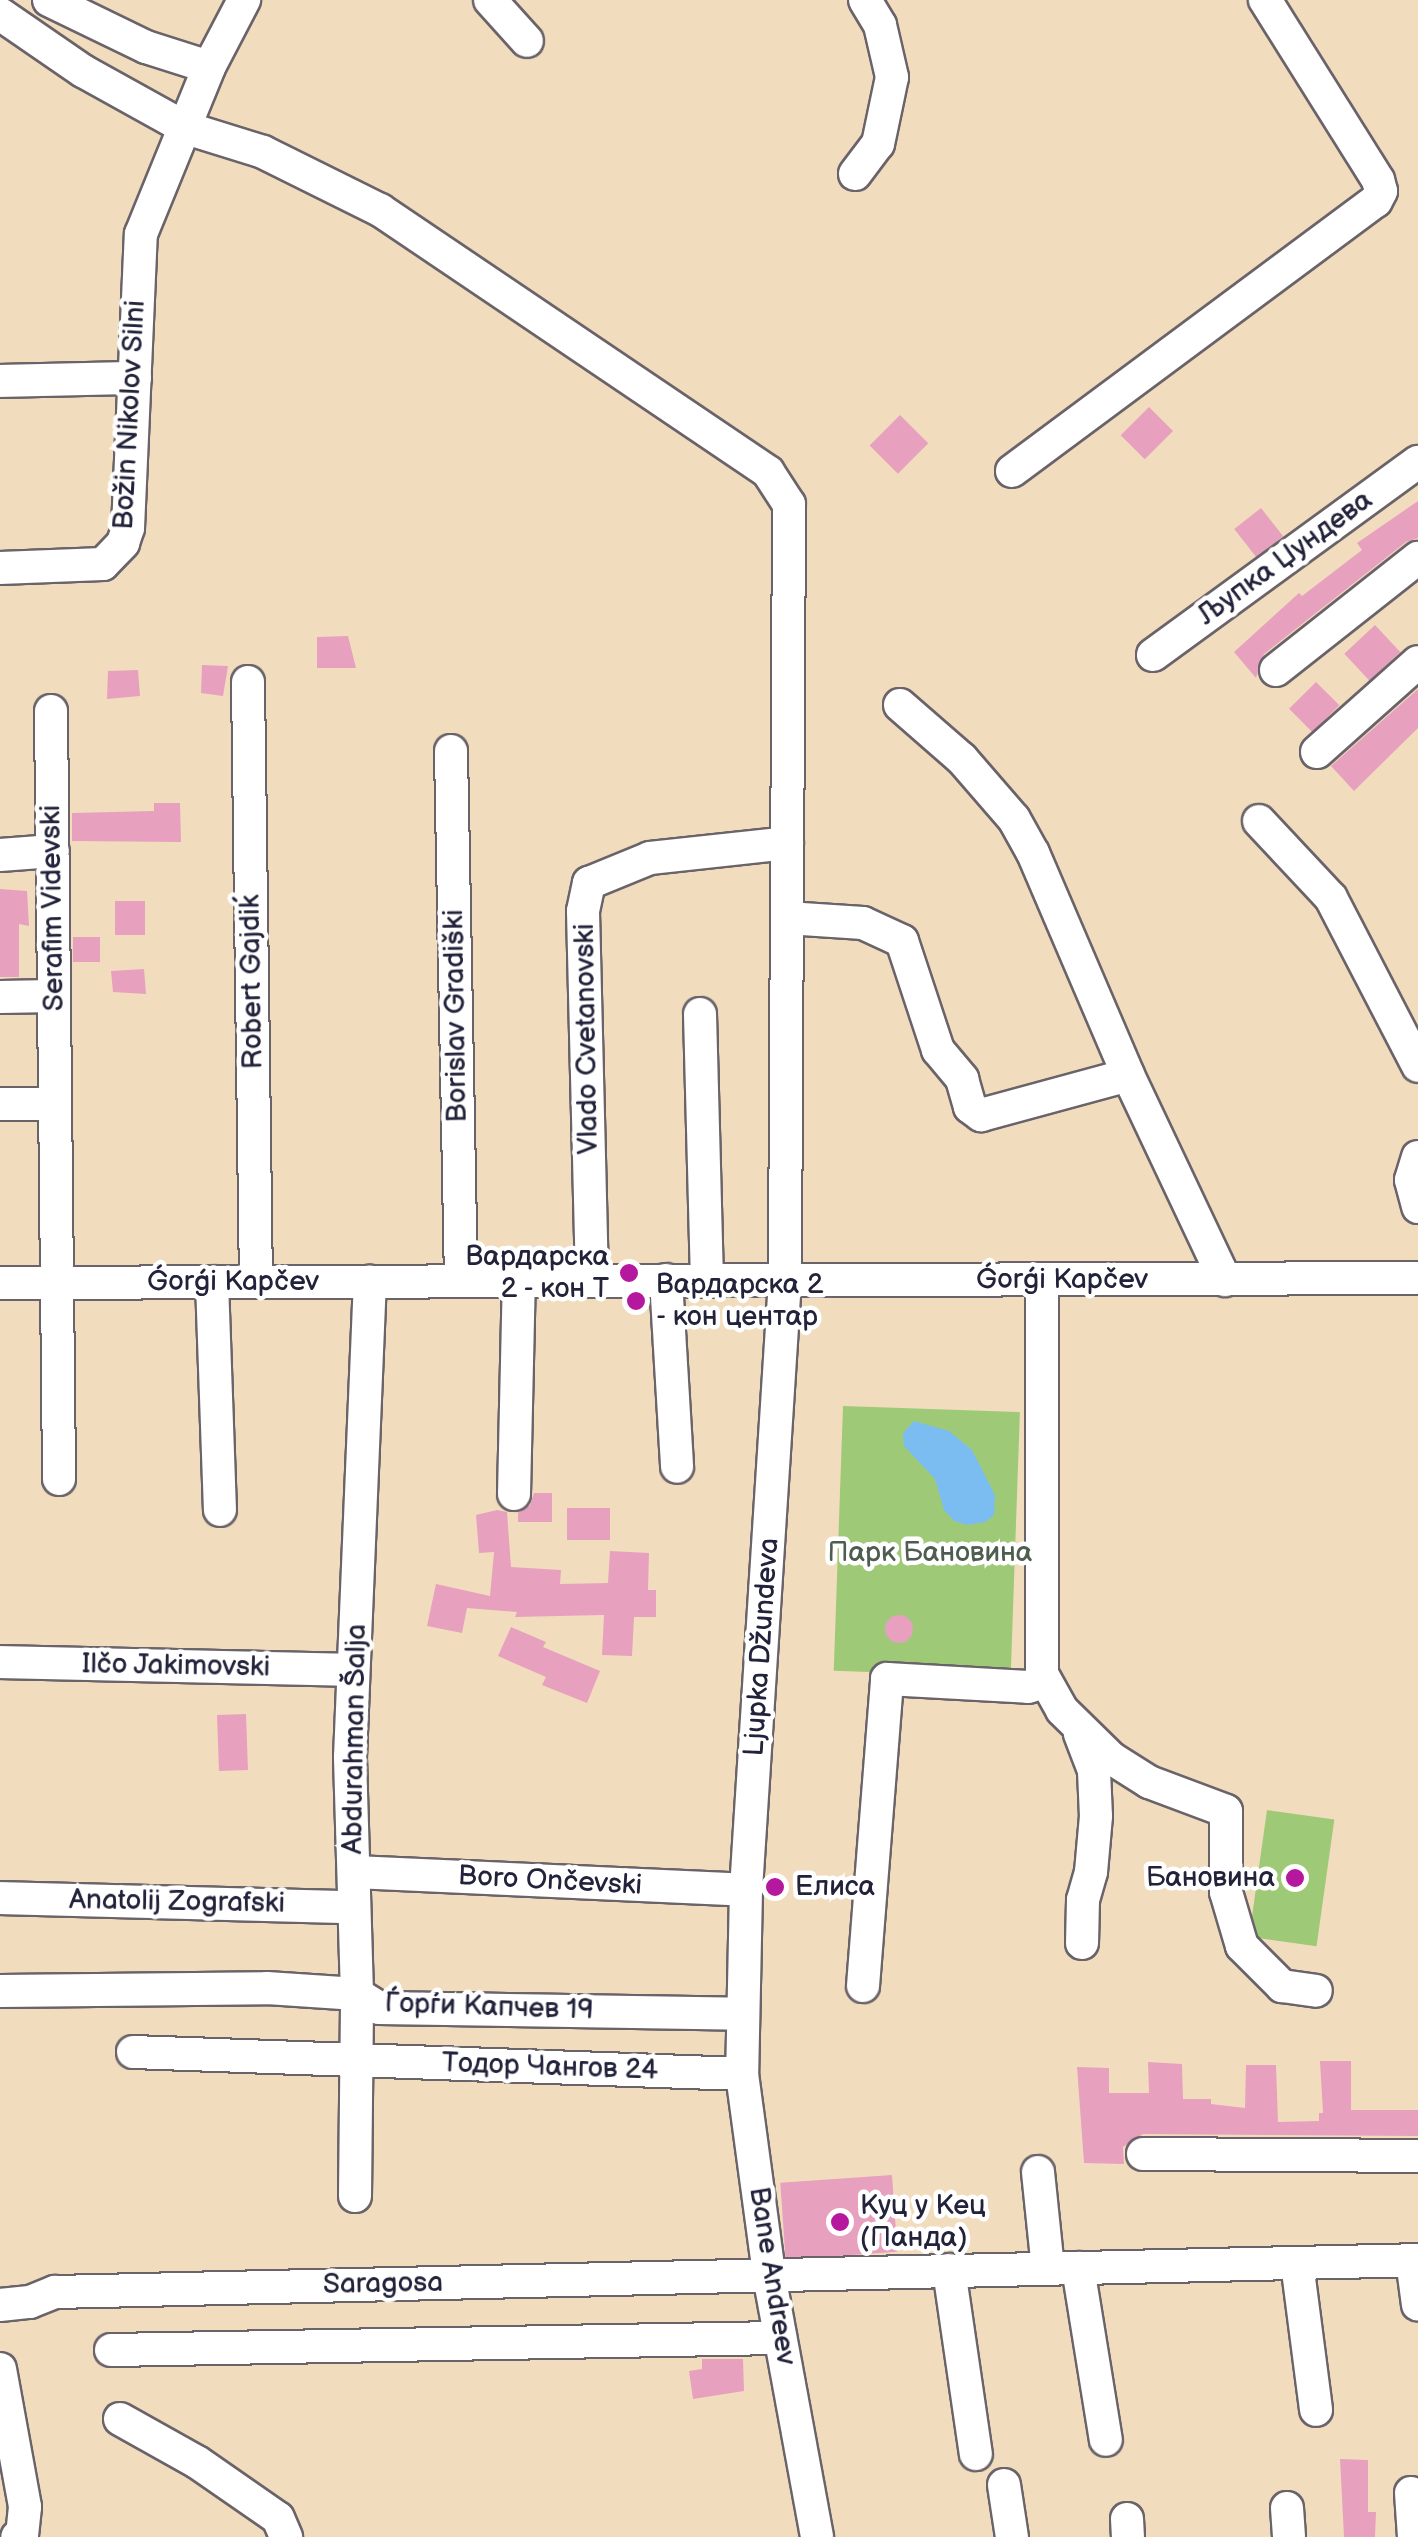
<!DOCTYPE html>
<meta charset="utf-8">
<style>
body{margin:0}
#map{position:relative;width:1418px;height:2537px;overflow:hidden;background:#f1ddbe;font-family:"Balsamiq Sans",sans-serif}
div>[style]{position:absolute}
.green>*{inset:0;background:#9eca77;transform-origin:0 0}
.water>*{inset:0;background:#7cbdf1}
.building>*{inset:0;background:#e8a0bf;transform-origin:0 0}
.round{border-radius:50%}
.roads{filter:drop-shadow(2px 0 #6a6369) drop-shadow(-2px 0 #6a6369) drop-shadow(0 2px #6a6369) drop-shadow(0 -2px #6a6369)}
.minor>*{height:32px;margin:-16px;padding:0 16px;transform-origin:16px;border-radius:16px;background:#fff}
.dots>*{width:28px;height:28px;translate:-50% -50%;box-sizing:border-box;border:5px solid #fff;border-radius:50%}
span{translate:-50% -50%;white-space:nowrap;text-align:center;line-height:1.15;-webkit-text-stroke:9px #fff;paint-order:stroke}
.street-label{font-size:28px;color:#22223b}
.poi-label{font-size:28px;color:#22223b}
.right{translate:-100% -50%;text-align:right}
.left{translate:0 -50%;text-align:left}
.park-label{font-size:28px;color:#4d5d50}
</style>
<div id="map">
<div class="green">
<i style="left:843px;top:1406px;width:177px;height:265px;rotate:2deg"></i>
<i style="left:1267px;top:1810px;width:68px;height:128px;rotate:8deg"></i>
</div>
<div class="water">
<i style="clip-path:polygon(914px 1421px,949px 1431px,972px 1450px,995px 1495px,994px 1515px,985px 1522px,968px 1525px,954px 1521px,944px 1510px,935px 1479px,904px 1446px,903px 1433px)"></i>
</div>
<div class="building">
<i style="left:1149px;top:407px;width:34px;height:40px;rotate:45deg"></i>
<i style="left:900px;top:415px;width:40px;height:43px;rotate:45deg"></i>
<i style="clip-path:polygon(1418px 501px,1418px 538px,1406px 542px,1264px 654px,1256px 678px,1234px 652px,1299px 593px,1302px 596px,1362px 550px,1357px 543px)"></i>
<i style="left:1261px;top:508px;width:36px;height:34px;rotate:52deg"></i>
<i style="left:1375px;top:625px;width:37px;height:42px;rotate:47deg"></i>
<i style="clip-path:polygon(348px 636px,356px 668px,317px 668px,317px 637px)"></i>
<i style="clip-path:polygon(202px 665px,228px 666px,223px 696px,201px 693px)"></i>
<i style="clip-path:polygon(138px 670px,140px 696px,107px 699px,108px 671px)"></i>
<i style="left:1316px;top:682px;width:33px;height:38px;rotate:45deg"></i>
<i style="clip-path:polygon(1418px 689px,1418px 728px,1354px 791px,1331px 766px)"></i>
<i style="clip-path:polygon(154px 803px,180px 803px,181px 842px,72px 841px,72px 813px,154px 811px)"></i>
<i style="clip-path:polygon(0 889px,27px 891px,29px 926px,19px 924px,19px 977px,0 977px)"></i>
<i style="left:115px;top:901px;width:30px;height:34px"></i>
<i style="left:100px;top:937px;width:25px;height:27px;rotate:90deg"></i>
<i style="clip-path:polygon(144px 969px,146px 994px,113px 992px,111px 971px)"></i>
<i style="clip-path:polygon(534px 1493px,552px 1493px,552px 1522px,518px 1522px,518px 1513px,530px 1505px)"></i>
<i style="left:567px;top:1508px;width:43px;height:32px"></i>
<i style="clip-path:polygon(497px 1510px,507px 1512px,511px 1567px,561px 1570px,560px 1584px,608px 1583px,610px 1551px,649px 1553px,648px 1590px,656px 1590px,656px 1617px,634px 1617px,632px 1656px,602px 1655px,604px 1615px,515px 1617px,517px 1612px,467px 1608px,462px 1633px,427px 1626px,436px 1584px,490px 1596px,494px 1552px,479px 1553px,476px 1515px)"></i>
<i class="round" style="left:885px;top:1615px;width:28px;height:28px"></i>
<i style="clip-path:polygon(511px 1627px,546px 1642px,543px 1647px,600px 1671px,587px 1703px,542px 1685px,546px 1677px,498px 1656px)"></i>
<i style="left:246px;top:1714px;width:56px;height:29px;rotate:88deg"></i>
<i style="clip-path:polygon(1320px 2061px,1351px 2061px,1351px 2110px,1418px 2110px,1418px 2136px,1143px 2134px,1123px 2147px,1124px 2164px,1084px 2163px,1077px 2067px,1109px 2068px,1109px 2093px,1149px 2093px,1148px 2062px,1182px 2064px,1183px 2099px,1211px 2099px,1211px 2104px,1245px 2108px,1246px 2065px,1276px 2065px,1278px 2122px,1319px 2121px,1319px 2113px,1323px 2113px)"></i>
<i style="left:892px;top:2175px;width:77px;height:112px;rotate:86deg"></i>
<i style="clip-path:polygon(702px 2359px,743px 2359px,744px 2391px,693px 2399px,689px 2371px,702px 2369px)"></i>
<i style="clip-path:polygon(1340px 2459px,1368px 2460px,1368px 2512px,1376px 2512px,1375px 2537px,1344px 2537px)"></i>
</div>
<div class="roads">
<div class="minor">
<i style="left:49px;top:0;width:108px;rotate:25.9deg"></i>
<i style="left:146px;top:47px;width:66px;rotate:17.6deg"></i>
<i style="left:490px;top:0;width:55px;rotate:47.9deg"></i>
<i style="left:0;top:14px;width:101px;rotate:34.5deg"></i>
<i style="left:83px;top:71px;width:118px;rotate:29deg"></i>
<i style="left:186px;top:128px;width:81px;rotate:17.3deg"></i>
<i style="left:263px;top:152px;width:131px;rotate:26.4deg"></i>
<i style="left:380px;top:210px;width:468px;rotate:34deg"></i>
<i style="left:768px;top:472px;width:38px;rotate:57deg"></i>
<i style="left:789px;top:504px;width:776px;rotate:90.3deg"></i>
<i style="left:785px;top:1280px;width:611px;rotate:93.66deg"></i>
<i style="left:746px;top:1890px;width:184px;rotate:91.2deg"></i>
<i style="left:742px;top:2074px;width:203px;rotate:82.3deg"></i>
<i style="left:769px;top:2275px;width:266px;rotate:79.6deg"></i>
<i style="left:855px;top:174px;width:38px;rotate:-53deg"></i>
<i style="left:878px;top:144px;width:68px;rotate:-78.2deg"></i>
<i style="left:892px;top:77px;width:53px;rotate:-103deg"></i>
<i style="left:880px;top:25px;width:29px;rotate:-121deg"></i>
<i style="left:0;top:381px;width:135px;rotate:-1.3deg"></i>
<i style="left:1012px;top:471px;width:453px;rotate:-36.6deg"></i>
<i style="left:1376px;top:201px;width:11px;rotate:-63deg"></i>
<i style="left:1381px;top:191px;width:11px;rotate:-105deg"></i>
<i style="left:1378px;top:180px;width:213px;rotate:-122.1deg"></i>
<i style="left:0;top:568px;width:103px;rotate:-2.2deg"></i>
<i style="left:103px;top:564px;width:29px;rotate:-46deg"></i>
<i style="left:123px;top:543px;width:16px;rotate:-72deg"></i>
<i style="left:128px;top:528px;width:294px;rotate:-87.5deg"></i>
<i style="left:141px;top:234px;width:180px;rotate:-67.8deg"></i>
<i style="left:209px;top:67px;width:76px;rotate:-62.4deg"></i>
<i style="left:1153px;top:655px;width:328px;rotate:-36.1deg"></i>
<i style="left:1276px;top:670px;width:181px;rotate:-38.3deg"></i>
<i style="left:248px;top:682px;width:600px;rotate:89.24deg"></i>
<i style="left:900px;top:705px;width:82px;rotate:41.1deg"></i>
<i style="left:962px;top:759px;width:79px;rotate:49.1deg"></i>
<i style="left:1014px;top:819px;width:39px;rotate:61deg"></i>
<i style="left:1033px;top:853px;width:241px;rotate:66.8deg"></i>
<i style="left:1128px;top:1075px;width:227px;rotate:64.7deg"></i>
<i style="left:51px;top:711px;width:768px;rotate:89.4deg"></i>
<i style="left:451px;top:751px;width:530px;rotate:88.92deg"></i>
<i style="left:1317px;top:752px;width:135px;rotate:-41.7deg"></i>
<i style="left:1259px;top:821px;width:105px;rotate:46.9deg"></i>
<i style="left:1331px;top:898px;width:189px;rotate:62.6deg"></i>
<i style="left:0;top:855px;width:53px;rotate:-4.3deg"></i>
<i style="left:787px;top:918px;width:76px;rotate:3.8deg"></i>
<i style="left:863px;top:923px;width:43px;rotate:24.8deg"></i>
<i style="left:902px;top:941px;width:115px;rotate:71.7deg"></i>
<i style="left:938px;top:1050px;width:38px;rotate:50deg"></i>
<i style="left:962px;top:1079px;width:29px;rotate:74deg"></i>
<i style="left:970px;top:1107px;width:14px;rotate:36deg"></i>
<i style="left:981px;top:1115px;width:152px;rotate:-15.2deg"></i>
<i style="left:0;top:997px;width:54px;rotate:-1.1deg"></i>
<i style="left:700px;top:1014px;width:266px;rotate:88.5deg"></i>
<i style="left:0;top:1104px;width:55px"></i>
<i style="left:1418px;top:1157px;width:24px;rotate:107deg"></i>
<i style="left:1411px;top:1180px;width:28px;rotate:75deg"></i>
<i style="left:592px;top:1280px;width:369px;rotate:-91.4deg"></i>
<i style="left:583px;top:911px;width:29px;rotate:-78deg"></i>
<i style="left:589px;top:883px;width:66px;rotate:-22.3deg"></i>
<i style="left:650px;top:858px;width:138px;rotate:-6.2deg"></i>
<i style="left:666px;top:1280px;width:187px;rotate:86.6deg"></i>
<i style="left:212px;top:1282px;width:228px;rotate:88deg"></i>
<i style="left:0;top:1283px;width:1418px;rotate:-0.2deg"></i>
<i style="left:514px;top:1494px;width:213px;rotate:-88.7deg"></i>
<i style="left:0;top:1662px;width:352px;rotate:1.3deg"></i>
<i style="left:1042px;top:1674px;width:41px;rotate:60.9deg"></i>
<i style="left:1062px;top:1710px;width:69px;rotate:44.4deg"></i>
<i style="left:1111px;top:1758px;width:45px;rotate:32.3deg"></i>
<i style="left:1149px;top:1782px;width:82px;rotate:20.6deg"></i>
<i style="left:1226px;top:1811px;width:81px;rotate:90deg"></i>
<i style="left:1226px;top:1892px;width:56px;rotate:73.5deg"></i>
<i style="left:1242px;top:1946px;width:57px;rotate:45deg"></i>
<i style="left:1282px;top:1986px;width:34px;rotate:8deg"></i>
<i style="left:1080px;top:1734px;width:40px;rotate:69deg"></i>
<i style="left:1094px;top:1771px;width:45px;rotate:87.5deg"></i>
<i style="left:1096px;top:1816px;width:56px;rotate:95.1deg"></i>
<i style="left:1091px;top:1872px;width:29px;rotate:106deg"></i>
<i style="left:1083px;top:1900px;width:43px;rotate:91.3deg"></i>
<i style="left:354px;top:1872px;width:392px;rotate:2.6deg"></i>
<i style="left:0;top:1898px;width:354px;rotate:1.5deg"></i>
<i style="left:863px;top:1986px;width:308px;rotate:-85.5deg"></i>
<i style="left:887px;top:1679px;width:141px;rotate:3.2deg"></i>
<i style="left:1028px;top:1687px;width:9px;rotate:-18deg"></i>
<i style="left:1037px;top:1684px;width:11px;rotate:-63deg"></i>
<i style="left:1042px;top:1674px;width:394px;rotate:-90deg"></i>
<i style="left:0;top:1991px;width:267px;rotate:-0.6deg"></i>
<i style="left:267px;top:1988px;width:90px;rotate:3.8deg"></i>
<i style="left:357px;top:1994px;width:26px;rotate:32deg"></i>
<i style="left:379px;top:2008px;width:363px;rotate:0.9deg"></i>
<i style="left:133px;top:2052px;width:609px;rotate:2.07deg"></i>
<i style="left:1143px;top:2154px;width:275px;rotate:0.4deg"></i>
<i style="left:1038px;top:2172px;width:97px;rotate:84.1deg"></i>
<i style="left:355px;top:2196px;width:202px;rotate:-89.4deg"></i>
<i style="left:357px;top:1994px;width:237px;rotate:-91.7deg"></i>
<i style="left:350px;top:1757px;width:476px;rotate:-87.6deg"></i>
<i style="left:1412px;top:2260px;width:45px;rotate:82.4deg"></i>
<i style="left:1297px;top:2263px;width:148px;rotate:82.6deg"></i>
<i style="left:1078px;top:2268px;width:174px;rotate:80.8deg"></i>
<i style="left:949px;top:2270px;width:186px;rotate:81.7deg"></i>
<i style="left:0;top:2305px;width:30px;rotate:-6deg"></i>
<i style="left:30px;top:2302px;width:27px;rotate:-22deg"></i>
<i style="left:55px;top:2292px;width:1363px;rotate:-1.34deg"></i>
<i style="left:111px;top:2350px;width:669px;rotate:-1.03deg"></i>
<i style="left:0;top:2369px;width:140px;rotate:79.7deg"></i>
<i style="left:25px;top:2507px;width:28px;rotate:96deg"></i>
<i style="left:22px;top:2535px;width:5px;rotate:158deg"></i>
<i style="left:120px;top:2419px;width:88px;rotate:29.2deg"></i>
<i style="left:197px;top:2462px;width:98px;rotate:34.7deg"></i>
<i style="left:278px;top:2518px;width:21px;rotate:67deg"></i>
<i style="left:1004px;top:2485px;width:53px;rotate:81.3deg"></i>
<i style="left:1411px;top:2493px;width:44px;rotate:86.1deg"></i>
<i style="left:1287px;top:2508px;width:29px;rotate:86deg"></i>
<i style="left:1127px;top:2519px;width:18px;rotate:87deg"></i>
</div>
</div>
<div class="dots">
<i style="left:629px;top:1273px;background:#b5179e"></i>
<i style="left:636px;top:1301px;background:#b5179e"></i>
<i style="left:1295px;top:1878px;background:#b5179e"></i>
<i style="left:775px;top:1887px;background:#b5179e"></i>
<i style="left:840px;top:2222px;background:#b5179e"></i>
</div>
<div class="street-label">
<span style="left:130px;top:415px;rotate:-87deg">Božin Nikolov Silni</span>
<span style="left:1285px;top:558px;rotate:-36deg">Љупка Џундева</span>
<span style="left:53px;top:908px;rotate:-91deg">Serafim Videvski</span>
<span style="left:252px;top:982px;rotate:-91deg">Robert Gajdiḱ</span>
<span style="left:456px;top:1016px;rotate:-91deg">Borislav Gradiški</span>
<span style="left:587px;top:1039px;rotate:-91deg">Vlado Cvetanovski</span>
<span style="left:1062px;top:1280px">Ǵorǵi Kapčev</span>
<span style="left:233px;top:1282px">Ǵorǵi Kapčev</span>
<span style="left:762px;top:1647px;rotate:-86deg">Ljupka Džundeva</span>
<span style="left:176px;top:1666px;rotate:1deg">Ilčo Jakimovski</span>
<span style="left:355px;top:1739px;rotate:-89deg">Abdurahman Šalja</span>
<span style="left:550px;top:1881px;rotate:3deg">Boro Ončevski</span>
<span style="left:177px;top:1902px;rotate:1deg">Anatolij Zografski</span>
<span style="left:489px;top:2007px;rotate:2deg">Ѓорѓи Капчев 19</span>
<span style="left:550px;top:2067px;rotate:2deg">Тодор Чангов 24</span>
<span style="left:772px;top:2276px;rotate:81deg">Bane Andreev</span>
<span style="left:383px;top:2284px;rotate:-1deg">Saragosa</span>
</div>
<div class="poi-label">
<span class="right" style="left:609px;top:1273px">Вардарска<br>2 - кон Т</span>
<span class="left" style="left:656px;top:1301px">Вардарска 2<br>- кон центар</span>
<span class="right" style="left:1275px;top:1878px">Бановина</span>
<span class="left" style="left:795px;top:1887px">Елиса</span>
<span class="left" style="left:860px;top:2222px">Куц у Кец<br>(Панда)</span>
</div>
<div class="park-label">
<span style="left:930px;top:1553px">Парк Бановина</span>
</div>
</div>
